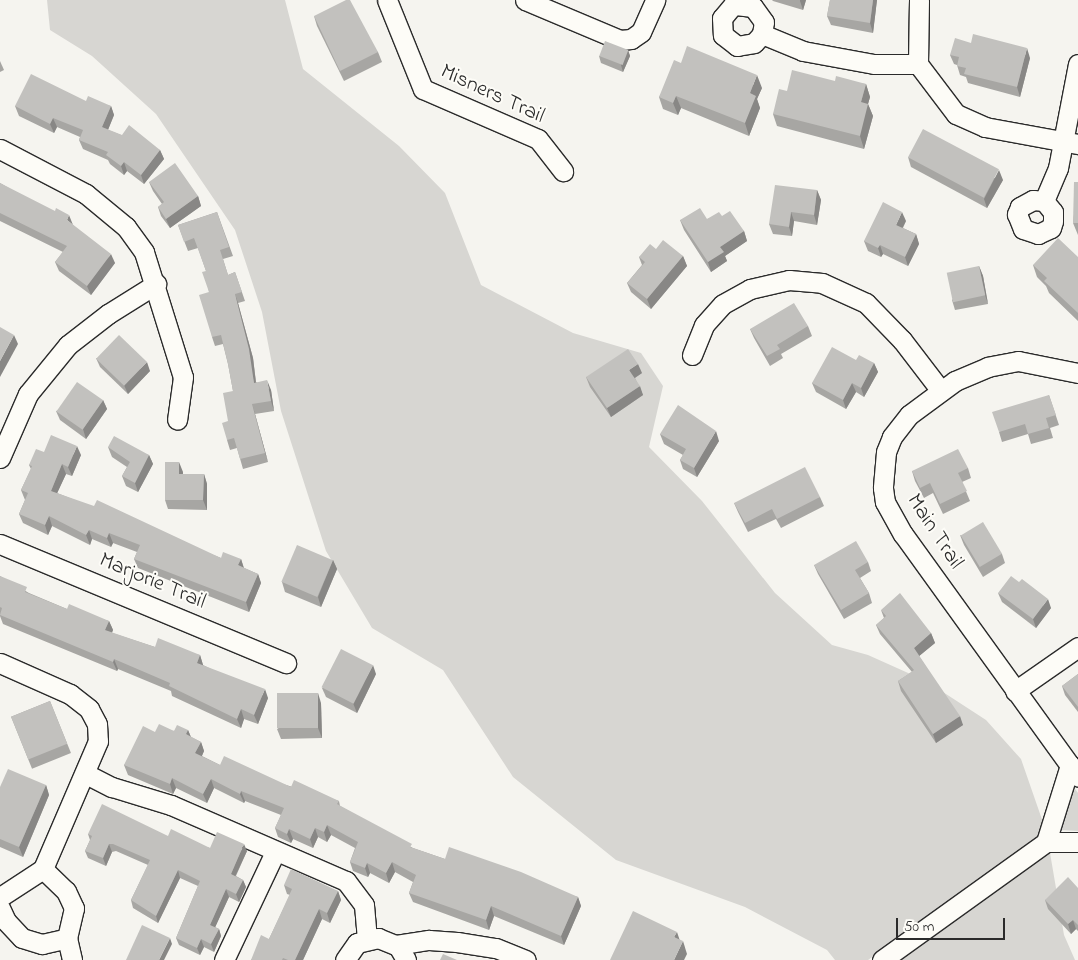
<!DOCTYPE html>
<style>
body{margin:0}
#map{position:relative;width:1078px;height:960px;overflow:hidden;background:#f5f4ef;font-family:"Indie Flower",sans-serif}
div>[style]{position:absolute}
.green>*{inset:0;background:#d7d6d2}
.roads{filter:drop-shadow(1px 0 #2b2b2b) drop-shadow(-1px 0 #2b2b2b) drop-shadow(0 1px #2b2b2b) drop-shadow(0 -1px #2b2b2b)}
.minor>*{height:19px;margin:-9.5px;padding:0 9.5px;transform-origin:9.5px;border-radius:9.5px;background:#fdfcf7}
.wall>*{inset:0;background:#a7a6a3;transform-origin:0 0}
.shaded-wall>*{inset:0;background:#888785}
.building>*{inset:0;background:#c2c1be;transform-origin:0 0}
span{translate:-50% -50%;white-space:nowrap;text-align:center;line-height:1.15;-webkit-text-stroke:4px #fdfcf7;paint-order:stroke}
.street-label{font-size:22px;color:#2b2b2b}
.scale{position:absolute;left:896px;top:918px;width:109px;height:22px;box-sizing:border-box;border:2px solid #2b2b2b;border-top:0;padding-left:6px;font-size:15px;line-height:18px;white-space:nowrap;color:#2b2b2b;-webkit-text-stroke:4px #fdfcf7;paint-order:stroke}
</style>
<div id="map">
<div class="green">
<i style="clip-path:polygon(47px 0,285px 0,303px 69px,399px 146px,445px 193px,481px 285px,573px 333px,641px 353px,663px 386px,649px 447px,702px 501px,775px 593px,832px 645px,868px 655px,926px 681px,986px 720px,1021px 759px,1046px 831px,868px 960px,835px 960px,827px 950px,745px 907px,616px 860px,513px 777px,443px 670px,372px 628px,326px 551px,281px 411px,262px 312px,235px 230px,156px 114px,92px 56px,50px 30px)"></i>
<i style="clip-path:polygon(1073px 786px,1078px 793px,1078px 831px,1060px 830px)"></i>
<i style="clip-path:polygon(1049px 847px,1064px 935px,1075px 960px,894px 960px)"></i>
</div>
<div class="roads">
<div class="minor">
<i style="left:387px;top:0;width:96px;rotate:68deg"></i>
<i style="left:423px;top:89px;width:125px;rotate:23.5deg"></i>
<i style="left:538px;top:139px;width:41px;rotate:52deg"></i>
<i style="left:525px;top:0;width:103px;rotate:22.8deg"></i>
<i style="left:620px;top:40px;width:11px;rotate:-5deg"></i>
<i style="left:631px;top:39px;width:12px;rotate:-35deg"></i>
<i style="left:641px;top:32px;width:35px;rotate:-66deg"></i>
<i style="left:919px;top:0;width:64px;rotate:90.9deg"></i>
<i style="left:918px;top:64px;width:63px;rotate:52.8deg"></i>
<i style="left:956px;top:114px;width:32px;rotate:24deg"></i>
<i style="left:985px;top:127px;width:95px;rotate:10.4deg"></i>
<i style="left:762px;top:34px;width:12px;rotate:-81deg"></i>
<i style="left:764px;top:22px;width:19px;rotate:-126deg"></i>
<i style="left:753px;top:7px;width:20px;rotate:-174deg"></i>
<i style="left:733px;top:5px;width:17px;rotate:130deg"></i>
<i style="left:722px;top:18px;width:17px;rotate:87deg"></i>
<i style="left:723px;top:35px;width:18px;rotate:38deg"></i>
<i style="left:737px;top:46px;width:17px;rotate:-10deg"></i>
<i style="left:754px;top:43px;width:12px;rotate:-48deg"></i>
<i style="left:762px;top:34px;width:44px;rotate:22.5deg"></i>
<i style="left:803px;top:51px;width:72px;rotate:10.4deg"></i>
<i style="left:874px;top:64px;width:44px"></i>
<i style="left:0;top:149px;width:97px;rotate:27.6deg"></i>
<i style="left:86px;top:194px;width:52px;rotate:39.5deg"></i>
<i style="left:126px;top:227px;width:31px;rotate:54deg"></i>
<i style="left:144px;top:252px;width:131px;rotate:72.7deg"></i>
<i style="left:183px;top:377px;width:43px;rotate:97.9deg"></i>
<i style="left:1044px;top:201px;width:11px;rotate:-175deg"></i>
<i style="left:1033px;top:200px;width:15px;rotate:152deg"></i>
<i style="left:1020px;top:207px;width:8px;rotate:113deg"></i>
<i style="left:1017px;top:214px;width:16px;rotate:68deg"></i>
<i style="left:1023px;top:229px;width:16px;rotate:18deg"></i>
<i style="left:1038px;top:234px;width:14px;rotate:-25deg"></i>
<i style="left:1051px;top:228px;width:7px;rotate:-74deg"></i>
<i style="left:1053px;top:221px;width:9px;rotate:-90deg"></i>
<i style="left:1053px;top:212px;width:14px;rotate:-129deg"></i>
<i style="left:1044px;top:201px;width:36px;rotate:-67deg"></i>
<i style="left:1058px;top:168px;width:106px;rotate:-79.1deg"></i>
<i style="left:692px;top:355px;width:32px;rotate:-68deg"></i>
<i style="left:704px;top:325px;width:28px;rotate:-48deg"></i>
<i style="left:723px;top:304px;width:31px;rotate:-29deg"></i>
<i style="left:750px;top:289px;width:40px;rotate:-13deg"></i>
<i style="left:789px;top:280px;width:33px;rotate:5deg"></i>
<i style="left:822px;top:283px;width:48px;rotate:24.4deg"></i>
<i style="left:866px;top:303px;width:52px;rotate:45.8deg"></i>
<i style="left:902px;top:340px;width:64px;rotate:52.6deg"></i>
<i style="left:1078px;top:373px;width:61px;rotate:-168.7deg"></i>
<i style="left:1018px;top:361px;width:31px;rotate:169deg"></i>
<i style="left:988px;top:367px;width:36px;rotate:157deg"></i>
<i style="left:955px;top:381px;width:57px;rotate:143.5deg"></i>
<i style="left:909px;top:415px;width:28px;rotate:128deg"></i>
<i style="left:892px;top:437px;width:16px;rotate:112deg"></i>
<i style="left:886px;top:452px;width:36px;rotate:95deg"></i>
<i style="left:883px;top:488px;width:14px;rotate:82deg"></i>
<i style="left:885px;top:502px;width:37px;rotate:61deg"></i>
<i style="left:903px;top:534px;width:299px;rotate:54.2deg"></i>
<i style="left:0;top:458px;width:70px;rotate:-66.4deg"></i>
<i style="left:28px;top:394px;width:63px;rotate:-50.8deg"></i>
<i style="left:68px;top:345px;width:51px;rotate:-37.8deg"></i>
<i style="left:108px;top:314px;width:57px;rotate:-32deg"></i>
<i style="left:0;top:544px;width:310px;rotate:22.6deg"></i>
<i style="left:0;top:663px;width:77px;rotate:23.9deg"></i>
<i style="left:70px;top:694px;width:24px;rotate:38deg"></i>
<i style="left:89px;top:709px;width:17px;rotate:62deg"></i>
<i style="left:97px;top:724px;width:17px;rotate:87deg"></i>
<i style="left:98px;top:741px;width:139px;rotate:113.3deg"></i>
<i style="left:43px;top:869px;width:51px;rotate:146.9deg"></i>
<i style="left:1015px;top:691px;width:77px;rotate:-34.9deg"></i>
<i style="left:1070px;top:765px;width:81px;rotate:107.3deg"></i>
<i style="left:1046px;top:842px;width:32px"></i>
<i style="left:86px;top:774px;width:29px;rotate:27deg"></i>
<i style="left:112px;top:787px;width:62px;rotate:17deg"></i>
<i style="left:171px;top:805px;width:191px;rotate:23.5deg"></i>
<i style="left:346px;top:881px;width:30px;rotate:53deg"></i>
<i style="left:364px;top:905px;width:34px;rotate:85deg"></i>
<i style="left:43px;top:869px;width:32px;rotate:44deg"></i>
<i style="left:66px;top:891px;width:19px;rotate:65deg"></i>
<i style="left:74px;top:908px;width:31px;rotate:103deg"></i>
<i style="left:67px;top:938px;width:23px;rotate:77deg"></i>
<i style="left:0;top:908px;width:14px;rotate:65deg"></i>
<i style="left:6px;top:921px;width:23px;rotate:47deg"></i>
<i style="left:22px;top:938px;width:21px;rotate:17deg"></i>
<i style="left:42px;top:944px;width:26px;rotate:-13deg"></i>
<i style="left:396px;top:945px;width:33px;rotate:-9deg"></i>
<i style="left:429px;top:940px;width:28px;rotate:4deg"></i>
<i style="left:457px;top:942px;width:39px;rotate:9deg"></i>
<i style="left:496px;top:948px;width:32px;rotate:22deg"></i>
<i style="left:224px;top:960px;width:119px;rotate:-64.7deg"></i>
<i style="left:345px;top:960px;width:21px;rotate:-55deg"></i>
<i style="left:357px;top:943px;width:22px;rotate:-13deg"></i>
<i style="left:378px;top:938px;width:22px;rotate:22deg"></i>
<i style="left:398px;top:946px;width:16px;rotate:60deg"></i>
<i style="left:882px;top:960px;width:202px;rotate:-35.7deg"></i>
</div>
</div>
<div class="wall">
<i style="clip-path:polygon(772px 0,806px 0,803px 10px,773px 1px)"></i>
<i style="clip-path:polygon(830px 0,877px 0,873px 33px,831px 25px,827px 16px)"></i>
<i style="clip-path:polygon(314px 16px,378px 52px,382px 62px,344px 81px,317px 26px)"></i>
<i style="clip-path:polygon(971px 43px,1030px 58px,1020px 97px,968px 83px,966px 77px,960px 75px,957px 65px,954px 64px,950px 55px)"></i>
<i style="clip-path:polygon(628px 50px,630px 56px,623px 72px,601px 63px,599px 56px)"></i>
<i style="clip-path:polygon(0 61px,4px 70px,0 72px)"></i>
<i style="clip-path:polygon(681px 63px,762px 88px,757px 99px,760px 108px,749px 136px,681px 108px,678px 115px,663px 109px,659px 97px)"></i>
<i style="clip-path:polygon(835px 81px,866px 84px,870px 97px,868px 104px,873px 116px,864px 149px,777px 126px,773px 114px,787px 91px)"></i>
<i style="clip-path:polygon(86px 101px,111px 106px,114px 115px,108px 130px,160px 150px,164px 159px,144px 184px,127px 171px,124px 175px,110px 164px,108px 160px,83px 149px,79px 140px,80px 137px,57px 127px,54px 133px,19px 116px,15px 106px)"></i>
<i style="clip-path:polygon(908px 157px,1003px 180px,987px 208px,911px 167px)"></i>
<i style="clip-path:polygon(149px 182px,198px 196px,201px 206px,170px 228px,161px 216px,158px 207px,162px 204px,153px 191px)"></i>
<i style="clip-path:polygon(1078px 182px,1078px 235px,1073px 223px)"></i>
<i style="clip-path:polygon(0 183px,73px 225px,115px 263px,91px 295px,59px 271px,55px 262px,63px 252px,0 221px)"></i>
<i style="clip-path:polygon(817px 190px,821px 200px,817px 225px,794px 221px,792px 236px,773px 234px,769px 224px)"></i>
<i style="clip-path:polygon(217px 212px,233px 256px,223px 259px,228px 275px,235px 272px,245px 301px,238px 303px,253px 358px,256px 382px,271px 390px,274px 411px,255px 414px,268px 462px,243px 469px,237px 448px,230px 450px,227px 440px,228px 421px,233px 391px,228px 364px,223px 344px,215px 346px,212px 337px,209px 292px,206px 271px,198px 248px,188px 251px,178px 225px)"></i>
<i style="clip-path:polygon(722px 216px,744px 231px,747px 241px,725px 256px,727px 261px,711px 272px,684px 230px,680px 220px,707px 219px)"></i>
<i style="clip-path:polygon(906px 221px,903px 228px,916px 234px,919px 244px,908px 266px,883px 254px,881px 257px,868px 251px,864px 241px)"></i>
<i style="clip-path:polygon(656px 249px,683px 256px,687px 266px,651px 309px,631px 292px,627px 283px,642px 265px,639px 257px)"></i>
<i style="clip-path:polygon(1078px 257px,1078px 321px,1049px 293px,1046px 286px,1037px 277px,1033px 265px)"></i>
<i style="clip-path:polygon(979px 266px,983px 276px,988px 304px,955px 310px,952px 300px)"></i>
<i style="clip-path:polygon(808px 326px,812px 336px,781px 354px,783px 358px,770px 366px,754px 338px,750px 329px)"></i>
<i style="clip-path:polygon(96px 358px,150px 371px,128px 394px,100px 367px)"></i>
<i style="clip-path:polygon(856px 360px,874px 363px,878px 372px,864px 397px,856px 392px,846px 409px,816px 392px,812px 383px)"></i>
<i style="clip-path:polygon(642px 373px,635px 378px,643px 395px,611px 417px,590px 387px,586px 377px)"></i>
<i style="clip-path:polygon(1049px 395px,1059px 425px,1050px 428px,1053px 438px,1031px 444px,1028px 434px,1002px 442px,999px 432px)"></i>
<i style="clip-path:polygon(103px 400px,107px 409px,86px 439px,60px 420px,56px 411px)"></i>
<i style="clip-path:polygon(660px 434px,719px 441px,697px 477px,683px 469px,680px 460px,683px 455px,664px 444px)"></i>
<i style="clip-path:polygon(108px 447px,149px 455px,153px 464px,138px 492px,126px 486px,122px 476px,127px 467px,112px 457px)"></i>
<i style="clip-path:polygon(44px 452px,81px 455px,72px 476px,66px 474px,57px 493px,221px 558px,241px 559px,244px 568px,258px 574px,261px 583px,249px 612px,138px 568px,134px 559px,137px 552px,113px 543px,111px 547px,92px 539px,90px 545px,52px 526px,48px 535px,23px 523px,19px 514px,25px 500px,21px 490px,31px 469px,29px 465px)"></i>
<i style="clip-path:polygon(968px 468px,971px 478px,962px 482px,970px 501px,943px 514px,933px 493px,924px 498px,915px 481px,912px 471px)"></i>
<i style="clip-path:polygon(183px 472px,183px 474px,204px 474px,207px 484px,207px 510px,168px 509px,165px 500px)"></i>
<i style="clip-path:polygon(820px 497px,824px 506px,781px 528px,776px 519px,748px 532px,738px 512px,734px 503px)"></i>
<i style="clip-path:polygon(960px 535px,1002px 554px,1005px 563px,983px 577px,964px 545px)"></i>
<i style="clip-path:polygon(333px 560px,337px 569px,321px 607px,285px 592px,282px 582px)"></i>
<i style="clip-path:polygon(868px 562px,871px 571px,860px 578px,869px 593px,872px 603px,844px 619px,818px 574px,814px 565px)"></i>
<i style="clip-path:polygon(0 576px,29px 593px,67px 609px,109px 621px,113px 630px,112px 633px,155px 647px,200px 655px,203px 665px,268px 698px,258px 724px,244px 719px,241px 728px,172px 696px,171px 691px,118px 669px,117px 671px,3px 624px,0 616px)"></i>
<i style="clip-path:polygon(998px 593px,1051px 608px,1036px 628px,1002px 602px)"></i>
<i style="clip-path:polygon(881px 610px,931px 633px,935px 643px,919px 656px,963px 725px,936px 743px,901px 691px,898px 681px,912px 672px,880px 634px,876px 625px,884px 618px)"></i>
<i style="clip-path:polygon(376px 674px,357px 713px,326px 697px,322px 688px)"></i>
<i style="clip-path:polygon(1078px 674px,1078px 712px,1065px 695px,1062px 686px)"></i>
<i style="left:50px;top:701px;width:56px;height:42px;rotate:68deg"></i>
<i style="clip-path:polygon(321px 703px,322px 738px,281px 739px,277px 729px)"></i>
<i style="clip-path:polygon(188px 730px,191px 737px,201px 742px,204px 751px,202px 756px,220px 765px,339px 801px,340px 806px,413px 848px,445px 859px,578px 897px,581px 906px,564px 945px,494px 916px,489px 930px,413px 902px,409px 893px,413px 882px,395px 872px,389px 883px,370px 873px,368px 877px,353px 871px,350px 862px,355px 848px,331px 835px,327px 842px,318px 837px,313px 848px,293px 839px,291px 843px,278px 837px,275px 828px,281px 815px,245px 801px,244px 803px,214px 788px,207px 803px,176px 788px,173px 794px,128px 775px,124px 765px,155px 732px)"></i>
<i style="clip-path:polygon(46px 785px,49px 795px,23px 857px,0 847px,0 787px)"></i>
<i style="clip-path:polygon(88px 834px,168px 836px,210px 848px,247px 851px,236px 876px,243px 880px,246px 887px,239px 902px,229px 897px,215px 927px,219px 929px,221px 936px,214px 952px,204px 947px,200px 955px,179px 945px,176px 938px,198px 886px,180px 878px,158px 923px,133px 908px,131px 900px,148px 865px,116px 851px,112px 852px,106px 866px,88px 858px,85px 851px,90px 840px)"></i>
<i style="clip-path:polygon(284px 885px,338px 891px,341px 900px,330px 923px,322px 919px,303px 960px,251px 960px,269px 939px,290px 895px,287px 894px)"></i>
<i style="clip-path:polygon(1078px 888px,1078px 931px,1076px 929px,1071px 934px,1048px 909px,1045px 900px)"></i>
</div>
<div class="shaded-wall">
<i style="clip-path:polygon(800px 0,806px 0,803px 10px,800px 1px)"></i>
<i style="clip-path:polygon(873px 0,877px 0,873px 33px,870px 23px)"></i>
<i style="clip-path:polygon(1027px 48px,1030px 58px,1020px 97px,1017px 87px)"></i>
<i style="clip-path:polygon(628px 50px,630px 56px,623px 72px,621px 65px)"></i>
<i style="clip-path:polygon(757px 75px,762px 88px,757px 99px,760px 108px,749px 136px,745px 123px,750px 93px)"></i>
<i style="clip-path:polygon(866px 84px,870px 97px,868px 104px,873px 116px,864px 149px,860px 136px,861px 102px)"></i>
<i style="clip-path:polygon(676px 96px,681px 108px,678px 115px,673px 103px)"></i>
<i style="clip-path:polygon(111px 106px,114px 115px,105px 137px,102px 127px)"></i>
<i style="clip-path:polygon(53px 118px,57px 127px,54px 133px,50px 124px)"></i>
<i style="clip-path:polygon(160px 150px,164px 159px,144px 184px,141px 175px)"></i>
<i style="clip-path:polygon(124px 162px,127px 171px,124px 175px,121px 166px)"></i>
<i style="clip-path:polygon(999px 170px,1003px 180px,987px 208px,984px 199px)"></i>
<i style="clip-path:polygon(817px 190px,821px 200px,817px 225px,814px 215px)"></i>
<i style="clip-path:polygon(198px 196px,201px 206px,170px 228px,166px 219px)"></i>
<i style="clip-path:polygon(791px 212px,794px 221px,792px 236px,789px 227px)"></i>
<i style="clip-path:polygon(902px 212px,906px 221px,899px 234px,896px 225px)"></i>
<i style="clip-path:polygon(69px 215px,73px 225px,67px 220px)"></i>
<i style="clip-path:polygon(744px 231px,747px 241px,725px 256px,727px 261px,711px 272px,708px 262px,720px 247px)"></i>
<i style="clip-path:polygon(916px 234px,919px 244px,908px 266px,905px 257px)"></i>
<i style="clip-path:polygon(880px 245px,883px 254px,881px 257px,878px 248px)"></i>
<i style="clip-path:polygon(111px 254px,115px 263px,91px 295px,87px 286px)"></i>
<i style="clip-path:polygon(683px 256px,687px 266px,651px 309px,647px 299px)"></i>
<i style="clip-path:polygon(979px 266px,983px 276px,988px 304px,985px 295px)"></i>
<i style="clip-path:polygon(235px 294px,238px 303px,253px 358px,257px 392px,254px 383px)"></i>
<i style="clip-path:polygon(14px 335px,18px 344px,0 377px,0 361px)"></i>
<i style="clip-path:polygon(147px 362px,150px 371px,128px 394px,124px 385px)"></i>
<i style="clip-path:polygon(874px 363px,878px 372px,864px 397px,861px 388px)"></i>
<i style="clip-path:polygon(638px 364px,642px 373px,633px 379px,629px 370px)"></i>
<i style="clip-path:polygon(267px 380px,271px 390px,274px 411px,271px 401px)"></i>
<i style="clip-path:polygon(852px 383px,856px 392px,846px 409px,843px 400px)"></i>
<i style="clip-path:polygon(640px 386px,643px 395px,611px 417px,607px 408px)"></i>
<i style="clip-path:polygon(103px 400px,107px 409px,86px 439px,83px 429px)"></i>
<i style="clip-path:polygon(252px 404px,255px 414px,268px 462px,265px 453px)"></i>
<i style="clip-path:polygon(716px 431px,719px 441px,697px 477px,694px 468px)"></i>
<i style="clip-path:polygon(77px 446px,81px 455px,72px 476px,68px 467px)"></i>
<i style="clip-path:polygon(149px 455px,153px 464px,138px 492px,135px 483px)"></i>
<i style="clip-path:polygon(179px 462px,183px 472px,182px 483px,179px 474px)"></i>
<i style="clip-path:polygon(62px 464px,66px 474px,54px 500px,51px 491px)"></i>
<i style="clip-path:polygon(204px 474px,207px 484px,207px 510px,203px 500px)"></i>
<i style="clip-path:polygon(49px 516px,52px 526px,48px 535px,45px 525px)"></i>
<i style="clip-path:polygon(89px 530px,92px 539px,90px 545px,86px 535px)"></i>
<i style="clip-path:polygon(109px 533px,113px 543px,111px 547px,107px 538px)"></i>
<i style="clip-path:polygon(241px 559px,244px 569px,238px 565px)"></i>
<i style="clip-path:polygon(333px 560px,337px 569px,321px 607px,318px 597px)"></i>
<i style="clip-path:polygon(258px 574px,261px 583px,249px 612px,246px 602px)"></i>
<i style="clip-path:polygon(1048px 599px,1051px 608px,1036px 628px,1033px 619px)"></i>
<i style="clip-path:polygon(109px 621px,113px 630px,108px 640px,105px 630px)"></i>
<i style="clip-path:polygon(931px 633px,935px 643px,918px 657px,914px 648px)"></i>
<i style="clip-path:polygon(200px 655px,203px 665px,200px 672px,197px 663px)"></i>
<i style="clip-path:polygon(114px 659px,118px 669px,117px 671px,113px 662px)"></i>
<i style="clip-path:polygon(373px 665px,376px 674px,357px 713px,353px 703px)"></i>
<i style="clip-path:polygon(265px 689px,268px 698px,258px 724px,254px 715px)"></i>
<i style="clip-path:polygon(318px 693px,321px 703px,322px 738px,318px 728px)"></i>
<i style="clip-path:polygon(241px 709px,244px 719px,241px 728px,237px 719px)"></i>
<i style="clip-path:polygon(960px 716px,963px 725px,936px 743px,933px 734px)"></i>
<i style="clip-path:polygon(188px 730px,192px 740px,186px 734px)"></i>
<i style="clip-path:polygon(201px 742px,204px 751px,199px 762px,195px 753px)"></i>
<i style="clip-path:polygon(172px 778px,176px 788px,173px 794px,170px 784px)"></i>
<i style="clip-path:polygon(211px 779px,214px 788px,207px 803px,203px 794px)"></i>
<i style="clip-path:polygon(46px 785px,49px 795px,23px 857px,19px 847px)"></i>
<i style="clip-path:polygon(241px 791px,245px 801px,244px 803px,240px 794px)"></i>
<i style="clip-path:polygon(327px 825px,331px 835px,327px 842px,324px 832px)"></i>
<i style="clip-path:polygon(315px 828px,318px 837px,313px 848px,310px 839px)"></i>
<i style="clip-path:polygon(289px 829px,293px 839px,291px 843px,287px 834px)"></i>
<i style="clip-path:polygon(109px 844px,112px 852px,106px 866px,103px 858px)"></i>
<i style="clip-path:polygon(244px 844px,247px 851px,233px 881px,231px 874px)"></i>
<i style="clip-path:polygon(392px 862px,395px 872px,389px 883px,386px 873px)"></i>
<i style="clip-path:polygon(367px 863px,370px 873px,368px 877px,365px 868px)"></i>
<i style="clip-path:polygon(178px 870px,180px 878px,158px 923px,156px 916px)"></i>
<i style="clip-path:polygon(243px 880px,246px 887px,239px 902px,236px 894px)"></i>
<i style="clip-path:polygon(226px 889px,229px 897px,213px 932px,210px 925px)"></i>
<i style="clip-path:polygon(338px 891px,341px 900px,330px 923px,327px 913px)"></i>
<i style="clip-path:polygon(578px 897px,581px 906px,564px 945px,561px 936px)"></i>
<i style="clip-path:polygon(491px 906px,494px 916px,489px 930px,486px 920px)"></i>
<i style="clip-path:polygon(319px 909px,322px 919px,303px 960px,295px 960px)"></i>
<i style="clip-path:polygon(1073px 920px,1076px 929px,1071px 934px,1068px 924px)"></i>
<i style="clip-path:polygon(219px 929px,221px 936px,214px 952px,211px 944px)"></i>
<i style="clip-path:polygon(677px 932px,681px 944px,674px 937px)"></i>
<i style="clip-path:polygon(170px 938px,172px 944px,164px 960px,159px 960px)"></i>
<i style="clip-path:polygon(201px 939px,204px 947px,200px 955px,197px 948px)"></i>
<i style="clip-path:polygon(683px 941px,687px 954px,684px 960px,674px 960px)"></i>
</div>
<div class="building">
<i style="clip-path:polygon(346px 0,350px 0,378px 52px,340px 71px,314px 16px)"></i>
<i style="clip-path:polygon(830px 0,873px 0,870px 23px,827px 16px)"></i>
<i style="clip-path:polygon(973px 34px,1027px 48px,1017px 87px,964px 74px,966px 68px,957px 66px,959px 57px,950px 55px,955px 38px,971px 43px)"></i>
<i style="left:605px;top:41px;width:25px;height:16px;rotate:21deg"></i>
<i style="clip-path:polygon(687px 46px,757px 75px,750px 93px,756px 96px,745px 123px,676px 96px,673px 103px,659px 97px,674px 60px,681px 63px)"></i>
<i style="clip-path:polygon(792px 70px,835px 81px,836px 76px,866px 84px,861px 102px,868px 104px,860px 136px,773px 114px,779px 89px,787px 91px)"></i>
<i style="clip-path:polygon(31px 74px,86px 101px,88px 96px,111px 106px,102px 127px,122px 135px,129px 125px,160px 150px,141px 175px,124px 162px,121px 166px,106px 155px,108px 152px,79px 140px,83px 130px,53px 118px,50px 124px,15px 106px)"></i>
<i style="left:923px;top:129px;width:86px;height:32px;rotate:28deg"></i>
<i style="clip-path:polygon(175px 163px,198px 196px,166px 219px,158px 207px,164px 202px,149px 182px)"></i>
<i style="clip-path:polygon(1074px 182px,1078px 182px,1078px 223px,1073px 223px)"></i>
<i style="clip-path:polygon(0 183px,55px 211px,56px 208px,69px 215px,67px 220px,111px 254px,87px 286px,55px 262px,67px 246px,0 213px)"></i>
<i style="clip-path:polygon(775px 185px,817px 190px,814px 215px,791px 212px,789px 227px,769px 224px)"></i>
<i style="clip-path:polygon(883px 202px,902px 212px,896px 225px,916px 234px,905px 257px,880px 245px,878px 248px,864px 241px)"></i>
<i style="clip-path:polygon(700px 208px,707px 219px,719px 212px,722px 216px,730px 211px,744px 231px,720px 247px,724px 252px,708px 262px,680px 220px)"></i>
<i style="clip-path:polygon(217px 212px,229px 247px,220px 250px,228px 275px,235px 272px,242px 292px,235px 294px,249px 349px,254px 383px,267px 380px,271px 401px,252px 404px,265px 453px,240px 459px,234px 438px,227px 440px,222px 423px,228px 421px,223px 393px,233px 391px,228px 364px,221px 335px,212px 337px,199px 295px,209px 292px,202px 272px,206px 271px,194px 238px,184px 242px,178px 225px)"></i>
<i style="clip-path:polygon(1058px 238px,1078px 257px,1078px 313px,1044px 281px,1047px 278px,1033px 265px)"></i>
<i style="clip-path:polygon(663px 240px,683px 256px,647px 299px,627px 283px,645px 262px,639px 257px,650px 244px,656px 249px)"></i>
<i style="left:979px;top:266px;width:30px;height:33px;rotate:78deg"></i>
<i style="clip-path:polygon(794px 303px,808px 326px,777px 345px,780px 349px,767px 356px,750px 329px)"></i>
<i style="clip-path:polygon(0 327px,14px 335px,0 361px)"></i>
<i style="left:119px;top:335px;width:39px;height:33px;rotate:44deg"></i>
<i style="clip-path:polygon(832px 347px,856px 360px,859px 355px,874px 363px,861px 388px,852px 383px,843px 400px,812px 383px)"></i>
<i style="clip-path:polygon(628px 349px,638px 364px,629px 370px,640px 386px,607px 408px,586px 377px)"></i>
<i style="left:77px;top:382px;width:32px;height:36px;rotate:35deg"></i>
<i style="clip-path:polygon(1049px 395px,1056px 415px,1046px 418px,1049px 428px,1028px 434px,1025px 424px,999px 432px,992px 412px)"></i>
<i style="clip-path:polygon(678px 405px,716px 431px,694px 468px,680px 460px,686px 449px,660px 434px)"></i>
<i style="clip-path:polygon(51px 435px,77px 446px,68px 467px,62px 464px,51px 491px,94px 506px,97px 500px,221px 558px,223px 552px,241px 559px,238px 565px,258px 574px,246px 602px,134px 559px,140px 545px,109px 533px,107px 538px,89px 530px,86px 535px,49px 516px,45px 525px,19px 514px,28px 493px,21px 490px,32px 466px,29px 465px,36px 449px,44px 452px)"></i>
<i style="clip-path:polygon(114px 436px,149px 455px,135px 483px,122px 476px,130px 462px,108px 447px)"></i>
<i style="clip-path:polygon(958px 449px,968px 468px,958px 473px,967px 491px,940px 504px,930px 483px,920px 488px,912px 471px)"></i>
<i style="clip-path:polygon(165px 462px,179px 462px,179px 474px,204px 474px,203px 500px,165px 500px)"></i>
<i style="clip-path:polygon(805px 467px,820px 497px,777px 519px,772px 509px,745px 523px,734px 503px)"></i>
<i style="left:983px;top:522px;width:37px;height:26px;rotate:59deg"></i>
<i style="clip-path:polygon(856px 541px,868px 562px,855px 570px,869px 593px,841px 610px,814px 565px)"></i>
<i style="left:297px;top:545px;width:39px;height:40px;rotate:23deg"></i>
<i style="clip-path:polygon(0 576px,27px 587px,25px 592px,67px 609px,69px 604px,109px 621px,105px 630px,155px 647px,158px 638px,200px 655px,197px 663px,265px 689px,254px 715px,241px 709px,237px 719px,169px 686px,170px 683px,114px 659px,113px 662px,0 615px,2px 608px,0 607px)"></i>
<i style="clip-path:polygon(1011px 576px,1019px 582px,1022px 579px,1048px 599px,1033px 619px,998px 593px)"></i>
<i style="clip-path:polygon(900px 593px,931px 633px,914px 648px,960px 716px,933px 734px,898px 681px,914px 670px,876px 625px,886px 616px,881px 610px)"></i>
<i style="left:341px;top:649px;width:36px;height:43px;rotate:27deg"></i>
<i style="clip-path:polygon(1078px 674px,1078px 707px,1062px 686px)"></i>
<i style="left:318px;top:693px;width:35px;height:41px;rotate:90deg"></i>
<i style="left:50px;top:701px;width:46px;height:42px;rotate:68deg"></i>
<i style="clip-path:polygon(159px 724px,174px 731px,177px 725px,188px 730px,186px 734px,201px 742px,195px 753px,220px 765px,224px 756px,291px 787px,294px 780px,339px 801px,337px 804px,412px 844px,410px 847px,445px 859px,449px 847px,521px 872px,578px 897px,561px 936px,491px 906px,486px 920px,409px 893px,416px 875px,392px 862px,386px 873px,367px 863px,365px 868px,350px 862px,358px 842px,327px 825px,324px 832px,315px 828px,310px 839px,289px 829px,287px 834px,275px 828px,284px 808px,241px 791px,240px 794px,211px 779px,203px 794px,172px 778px,170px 784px,124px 765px,143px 726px,155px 732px)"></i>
<i style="clip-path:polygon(8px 769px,46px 785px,19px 847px,0 839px,0 787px)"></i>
<i style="clip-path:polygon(102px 804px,168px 836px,171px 829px,210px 848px,217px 832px,244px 844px,231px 874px,243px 880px,236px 894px,226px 889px,210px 925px,219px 929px,211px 944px,201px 939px,197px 948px,176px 938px,200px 881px,178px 870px,156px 916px,131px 900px,150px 860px,113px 844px,109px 844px,103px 858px,85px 851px,92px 836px,88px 834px)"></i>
<i style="clip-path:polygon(291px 869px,338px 891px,327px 913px,319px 909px,295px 960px,288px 960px,283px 958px,282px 960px,251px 960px,261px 935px,269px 939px,292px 889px,284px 885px)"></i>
<i style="clip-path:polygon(1068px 877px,1078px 888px,1078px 925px,1073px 920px,1068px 924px,1045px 900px)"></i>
<i style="clip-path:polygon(633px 911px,677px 932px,674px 937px,683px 941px,674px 960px,610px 960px)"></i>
<i style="clip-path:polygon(142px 925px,170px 938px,159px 960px,126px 960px)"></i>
<i style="clip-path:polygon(443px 954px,457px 960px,440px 960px)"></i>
</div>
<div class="street-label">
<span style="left:492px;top:95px;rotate:25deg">Misners Trail</span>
<span style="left:934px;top:532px;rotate:57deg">Main Trail</span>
<span style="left:152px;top:582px;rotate:23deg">Marjorie Trail</span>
</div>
<div class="scale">50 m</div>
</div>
